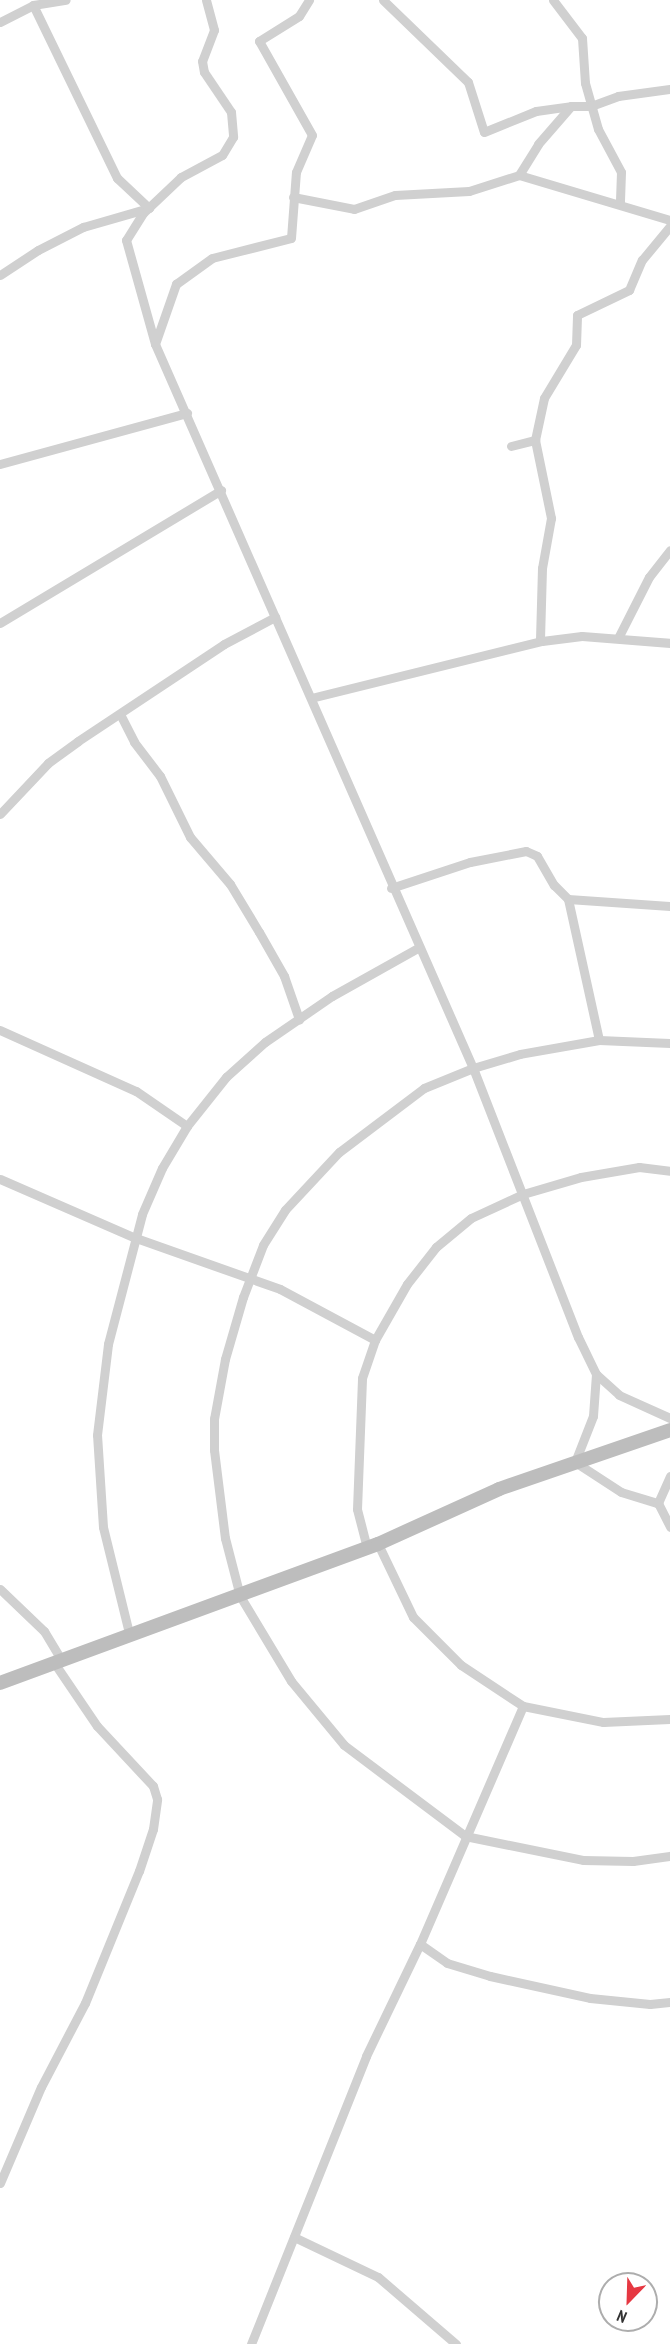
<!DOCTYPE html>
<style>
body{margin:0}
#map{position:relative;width:670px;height:2344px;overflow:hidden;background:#fff;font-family:"PT Sans Narrow",sans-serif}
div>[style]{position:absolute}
.street>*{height:9px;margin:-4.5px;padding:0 4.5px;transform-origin:4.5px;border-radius:4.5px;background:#d0d0d0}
.secondary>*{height:14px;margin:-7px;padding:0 7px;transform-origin:7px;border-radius:7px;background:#bdbdbd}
span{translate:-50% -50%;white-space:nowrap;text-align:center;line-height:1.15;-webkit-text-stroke:6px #fff;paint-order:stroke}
.north{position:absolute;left:598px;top:2272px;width:60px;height:60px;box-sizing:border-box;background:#fff;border:2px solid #adadad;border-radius:50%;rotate:203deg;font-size:16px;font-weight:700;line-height:24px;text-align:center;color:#333}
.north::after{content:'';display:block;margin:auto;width:21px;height:27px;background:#e63842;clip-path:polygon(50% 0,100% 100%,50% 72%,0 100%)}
</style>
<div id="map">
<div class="street">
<i style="left:206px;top:0;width:31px;rotate:75deg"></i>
<i style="left:214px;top:30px;width:33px;rotate:111deg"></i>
<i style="left:202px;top:61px;width:11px;rotate:80deg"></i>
<i style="left:204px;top:72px;width:48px;rotate:56deg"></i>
<i style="left:231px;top:112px;width:25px;rotate:85deg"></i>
<i style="left:233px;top:137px;width:21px;rotate:121deg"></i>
<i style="left:222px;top:155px;width:47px;rotate:151.8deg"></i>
<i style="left:181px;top:177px;width:52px;rotate:136.5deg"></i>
<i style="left:143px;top:213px;width:32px;rotate:122deg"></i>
<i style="left:126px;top:240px;width:108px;rotate:74.4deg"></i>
<i style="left:155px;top:344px;width:791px;rotate:66.29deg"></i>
<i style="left:473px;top:1068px;width:289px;rotate:68.7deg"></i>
<i style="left:578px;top:1337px;width:41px;rotate:64.1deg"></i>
<i style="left:596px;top:1374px;width:31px;rotate:42deg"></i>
<i style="left:619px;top:1395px;width:56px;rotate:24.3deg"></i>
<i style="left:383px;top:0;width:118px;rotate:44deg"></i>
<i style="left:468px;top:82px;width:52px;rotate:72.3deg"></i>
<i style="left:484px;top:132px;width:56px;rotate:-22deg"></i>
<i style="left:536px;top:111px;width:35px;rotate:-8deg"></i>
<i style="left:553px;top:0;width:48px;rotate:52.7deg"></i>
<i style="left:582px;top:38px;width:45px;rotate:86.2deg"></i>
<i style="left:585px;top:83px;width:48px;rotate:74.2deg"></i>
<i style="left:598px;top:129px;width:49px;rotate:61.9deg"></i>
<i style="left:621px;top:172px;width:31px;rotate:92deg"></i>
<i style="left:0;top:22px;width:37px;rotate:-27deg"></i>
<i style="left:33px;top:5px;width:33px;rotate:-9deg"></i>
<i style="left:519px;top:175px;width:36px;rotate:-58deg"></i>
<i style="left:538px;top:144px;width:50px;rotate:-49deg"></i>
<i style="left:571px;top:106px;width:20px"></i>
<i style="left:591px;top:106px;width:29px;rotate:-20deg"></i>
<i style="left:618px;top:96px;width:52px;rotate:-7.7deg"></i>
<i style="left:293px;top:197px;width:62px;rotate:11.1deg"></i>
<i style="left:354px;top:209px;width:43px;rotate:-18.9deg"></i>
<i style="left:395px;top:195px;width:74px;rotate:-3.1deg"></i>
<i style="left:469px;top:191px;width:52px;rotate:-17.7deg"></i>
<i style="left:519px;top:175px;width:158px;rotate:16.6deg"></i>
<i style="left:0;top:275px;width:45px;rotate:-33.3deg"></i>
<i style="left:38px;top:250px;width:51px;rotate:-27.1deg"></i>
<i style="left:83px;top:227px;width:69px;rotate:-16.1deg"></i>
<i style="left:149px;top:208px;width:44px;rotate:-136.8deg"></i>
<i style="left:117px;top:178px;width:192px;rotate:-115.9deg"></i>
<i style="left:155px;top:344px;width:64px;rotate:-70.7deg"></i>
<i style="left:176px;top:284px;width:44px;rotate:-35.8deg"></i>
<i style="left:212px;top:258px;width:81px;rotate:-14.2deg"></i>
<i style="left:291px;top:238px;width:66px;rotate:-85.7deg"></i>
<i style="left:296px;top:172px;width:40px;rotate:-66.6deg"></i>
<i style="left:312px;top:135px;width:108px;rotate:-119.4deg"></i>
<i style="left:259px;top:41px;width:47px;rotate:-32deg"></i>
<i style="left:299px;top:16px;width:19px;rotate:-58deg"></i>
<i style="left:535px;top:440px;width:80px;rotate:78.4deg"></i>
<i style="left:551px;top:518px;width:51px;rotate:100.2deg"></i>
<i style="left:542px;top:568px;width:73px;rotate:91.6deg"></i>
<i style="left:511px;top:446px;width:25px;rotate:-14deg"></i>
<i style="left:535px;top:440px;width:43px;rotate:-77.9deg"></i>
<i style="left:544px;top:398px;width:62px;rotate:-58.9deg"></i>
<i style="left:576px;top:345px;width:30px;rotate:-88deg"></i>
<i style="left:577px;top:315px;width:58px;rotate:-25.7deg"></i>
<i style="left:629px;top:290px;width:33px;rotate:-67deg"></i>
<i style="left:642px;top:260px;width:44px;rotate:-50.5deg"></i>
<i style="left:0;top:464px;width:194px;rotate:-15.3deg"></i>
<i style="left:0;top:623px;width:258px;rotate:-31deg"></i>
<i style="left:618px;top:638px;width:68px;rotate:-63.1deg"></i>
<i style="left:649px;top:577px;width:34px;rotate:-52deg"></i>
<i style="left:311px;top:698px;width:238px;rotate:-13.9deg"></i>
<i style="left:542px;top:641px;width:40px;rotate:-7.1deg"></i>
<i style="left:582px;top:636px;width:88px;rotate:4.5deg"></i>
<i style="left:120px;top:714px;width:31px;rotate:63deg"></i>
<i style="left:134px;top:742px;width:43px;rotate:52.6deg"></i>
<i style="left:160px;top:776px;width:68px;rotate:63.8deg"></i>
<i style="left:190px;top:837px;width:62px;rotate:49.6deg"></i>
<i style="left:230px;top:884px;width:56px;rotate:58.9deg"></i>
<i style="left:259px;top:932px;width:51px;rotate:60.4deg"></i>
<i style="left:284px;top:976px;width:46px;rotate:70.8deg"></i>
<i style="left:0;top:814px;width:70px;rotate:-46.7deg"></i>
<i style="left:48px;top:763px;width:37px;rotate:-36deg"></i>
<i style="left:78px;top:741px;width:175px;rotate:-33.6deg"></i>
<i style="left:224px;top:644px;width:58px;rotate:-27.9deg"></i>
<i style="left:391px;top:888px;width:83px;rotate:-18.2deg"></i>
<i style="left:470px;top:862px;width:57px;rotate:-11.1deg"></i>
<i style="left:526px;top:851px;width:12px;rotate:24deg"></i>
<i style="left:537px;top:856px;width:34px;rotate:60deg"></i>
<i style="left:554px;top:885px;width:20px;rotate:45deg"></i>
<i style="left:568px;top:899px;width:102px;rotate:3.9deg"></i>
<i style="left:568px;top:899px;width:144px;rotate:77.6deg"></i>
<i style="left:0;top:1030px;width:149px;rotate:24.2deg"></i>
<i style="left:136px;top:1091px;width:62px;rotate:34.5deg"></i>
<i style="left:670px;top:1043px;width:71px;rotate:-177.6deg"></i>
<i style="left:599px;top:1040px;width:80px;rotate:170deg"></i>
<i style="left:520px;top:1054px;width:49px;rotate:163.4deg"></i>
<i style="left:473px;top:1068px;width:53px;rotate:157.8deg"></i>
<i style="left:424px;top:1088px;width:106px;rotate:143deg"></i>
<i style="left:339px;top:1152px;width:79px;rotate:133deg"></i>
<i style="left:285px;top:1210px;width:41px;rotate:122.2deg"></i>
<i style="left:263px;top:1245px;width:56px;rotate:111deg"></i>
<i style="left:243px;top:1297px;width:65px;rotate:106.2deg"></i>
<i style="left:225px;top:1359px;width:61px;rotate:100.4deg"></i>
<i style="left:214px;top:1419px;width:31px;rotate:90deg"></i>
<i style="left:214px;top:1450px;width:89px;rotate:82.9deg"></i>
<i style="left:225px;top:1538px;width:60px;rotate:75.5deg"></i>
<i style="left:240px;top:1596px;width:99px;rotate:59deg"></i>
<i style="left:291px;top:1681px;width:83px;rotate:50.4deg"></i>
<i style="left:344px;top:1745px;width:151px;rotate:36.9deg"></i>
<i style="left:465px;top:1836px;width:120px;rotate:11.5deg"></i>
<i style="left:583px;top:1860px;width:50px;rotate:1.1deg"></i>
<i style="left:633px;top:1861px;width:37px;rotate:-8deg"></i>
<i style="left:0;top:1179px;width:148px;rotate:23.5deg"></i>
<i style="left:136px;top:1238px;width:153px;rotate:19.5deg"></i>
<i style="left:280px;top:1289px;width:108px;rotate:28.2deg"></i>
<i style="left:596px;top:1374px;width:42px;rotate:94.1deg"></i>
<i style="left:593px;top:1416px;width:49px;rotate:111.4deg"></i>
<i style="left:575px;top:1462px;width:55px;rotate:33.1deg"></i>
<i style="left:621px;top:1492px;width:39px;rotate:17deg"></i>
<i style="left:670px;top:1476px;width:30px;rotate:114deg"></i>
<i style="left:658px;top:1503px;width:27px;rotate:63deg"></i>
<i style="left:378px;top:1544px;width:81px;rotate:64.4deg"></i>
<i style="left:413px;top:1617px;width:68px;rotate:45deg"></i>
<i style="left:461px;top:1665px;width:74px;rotate:33.5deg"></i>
<i style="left:523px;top:1706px;width:82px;rotate:11.3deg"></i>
<i style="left:603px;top:1722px;width:67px;rotate:-2.6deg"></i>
<i style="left:367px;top:1548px;width:40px;rotate:-104.4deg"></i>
<i style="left:357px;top:1509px;width:131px;rotate:-87.8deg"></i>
<i style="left:362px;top:1378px;width:40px;rotate:-71.1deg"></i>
<i style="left:375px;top:1340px;width:64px;rotate:-60.3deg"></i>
<i style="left:407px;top:1284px;width:47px;rotate:-51.9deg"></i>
<i style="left:436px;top:1247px;width:45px;rotate:-39.6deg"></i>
<i style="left:471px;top:1218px;width:57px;rotate:-24.8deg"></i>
<i style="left:523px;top:1194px;width:60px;rotate:-16.3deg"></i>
<i style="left:581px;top:1177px;width:59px;rotate:-9.8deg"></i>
<i style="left:639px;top:1167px;width:31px;rotate:7deg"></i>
<i style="left:0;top:1589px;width:61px;rotate:43.7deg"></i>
<i style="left:44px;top:1631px;width:31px;rotate:59deg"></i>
<i style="left:129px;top:1633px;width:109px;rotate:-103.8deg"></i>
<i style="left:103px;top:1527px;width:92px;rotate:-93.7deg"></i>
<i style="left:97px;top:1435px;width:92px;rotate:-83.1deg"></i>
<i style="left:108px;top:1344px;width:134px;rotate:-75.3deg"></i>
<i style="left:142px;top:1214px;width:50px;rotate:-66.5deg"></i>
<i style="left:162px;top:1168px;width:49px;rotate:-59.2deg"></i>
<i style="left:187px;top:1126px;width:63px;rotate:-51.5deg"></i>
<i style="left:226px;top:1077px;width:52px;rotate:-41.9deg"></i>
<i style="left:265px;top:1042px;width:81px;rotate:-34.5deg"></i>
<i style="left:332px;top:996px;width:98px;rotate:-29.2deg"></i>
<i style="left:420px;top:1944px;width:33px;rotate:35deg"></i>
<i style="left:447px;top:1963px;width:45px;rotate:16.8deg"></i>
<i style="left:490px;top:1976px;width:102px;rotate:12.4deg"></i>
<i style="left:590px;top:1998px;width:60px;rotate:5.7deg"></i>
<i style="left:650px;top:2004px;width:20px;rotate:-6deg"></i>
<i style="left:0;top:2183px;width:104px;rotate:-66.9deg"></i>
<i style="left:41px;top:2087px;width:95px;rotate:-62.4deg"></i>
<i style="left:85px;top:2003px;width:143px;rotate:-67.8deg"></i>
<i style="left:139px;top:1871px;width:44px;rotate:-71.6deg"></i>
<i style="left:153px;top:1829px;width:30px;rotate:-82deg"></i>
<i style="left:157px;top:1799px;width:14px;rotate:-107deg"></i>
<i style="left:153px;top:1786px;width:82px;rotate:-133deg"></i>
<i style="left:97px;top:1726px;width:78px;rotate:-124.1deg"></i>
<i style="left:294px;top:2237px;width:93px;rotate:25.5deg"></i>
<i style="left:378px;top:2277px;width:103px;rotate:40.7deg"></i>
<i style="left:251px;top:2344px;width:310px;rotate:-68.2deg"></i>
<i style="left:366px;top:2056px;width:124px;rotate:-64.3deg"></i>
<i style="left:420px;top:1944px;width:259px;rotate:-66.6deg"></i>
</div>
<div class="secondary">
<i style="left:0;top:1683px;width:403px;rotate:-20.2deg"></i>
<i style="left:378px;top:1544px;width:133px;rotate:-24.4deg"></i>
<i style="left:499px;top:1489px;width:181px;rotate:-19deg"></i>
</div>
<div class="north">N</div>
</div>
